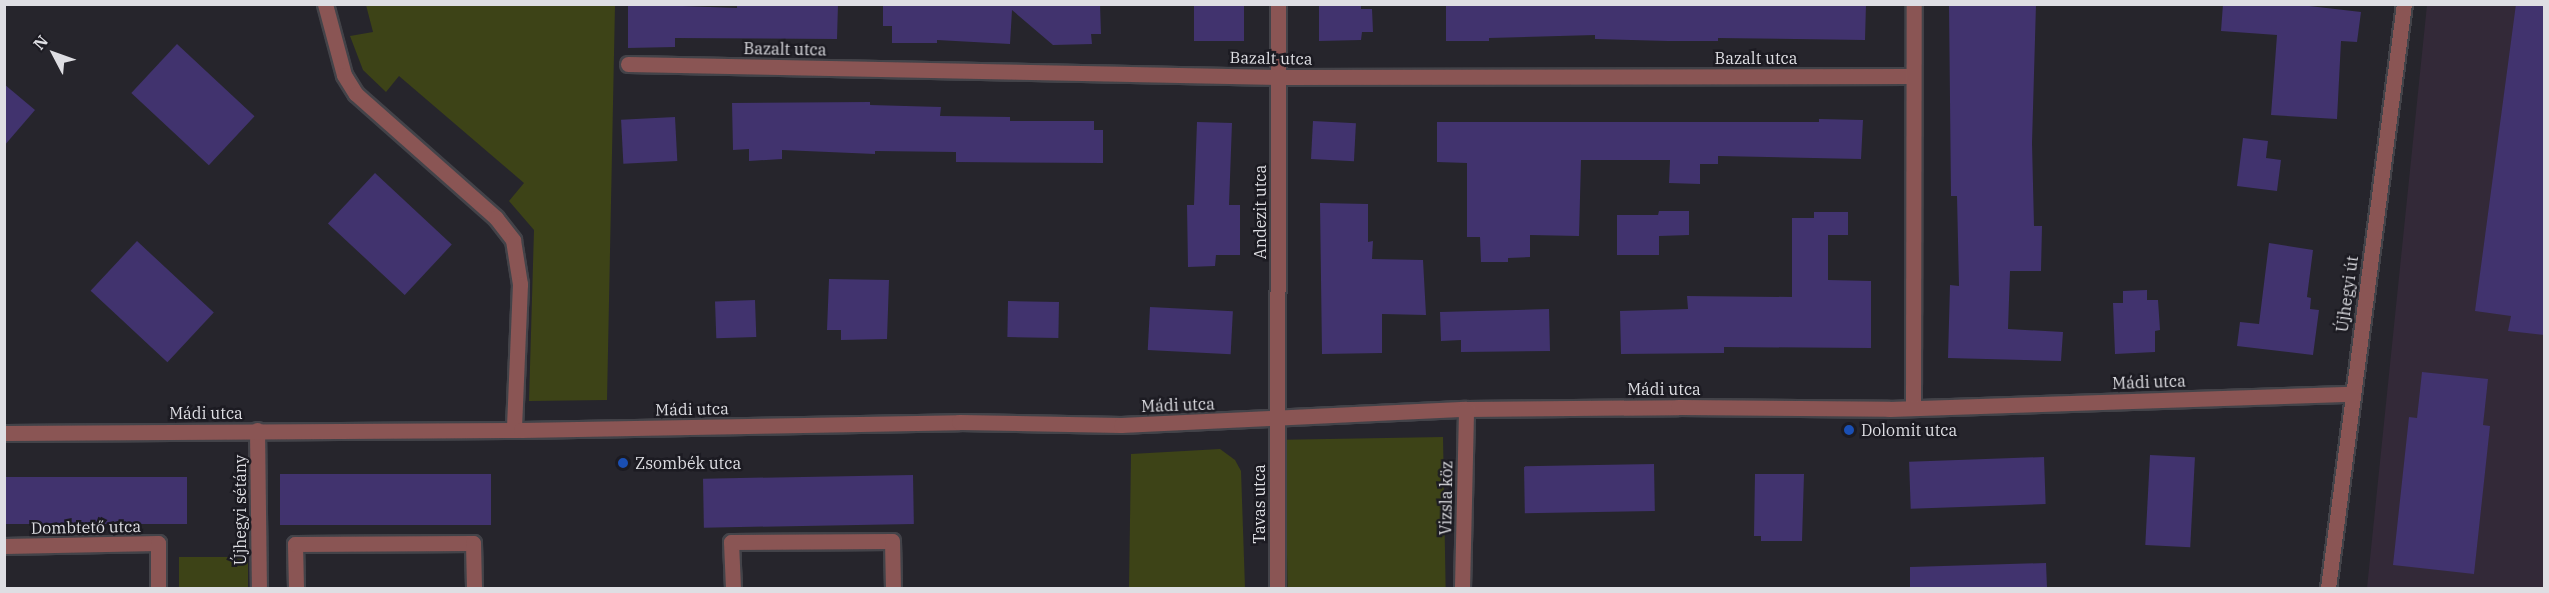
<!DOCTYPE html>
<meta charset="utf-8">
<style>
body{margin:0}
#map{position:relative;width:2549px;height:593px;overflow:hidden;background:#26252c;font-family:"IBM Plex Serif",serif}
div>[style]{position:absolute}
.industrial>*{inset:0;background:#332938}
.green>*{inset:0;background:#3d4317;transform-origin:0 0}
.building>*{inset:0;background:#41336e;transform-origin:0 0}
.roads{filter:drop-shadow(2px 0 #434349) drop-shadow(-2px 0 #434349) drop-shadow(0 2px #434349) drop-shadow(0 -2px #434349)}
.minor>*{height:15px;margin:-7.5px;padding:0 7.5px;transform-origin:7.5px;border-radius:7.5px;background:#8a5554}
.dots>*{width:16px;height:16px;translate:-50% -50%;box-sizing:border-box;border:3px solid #1c1b22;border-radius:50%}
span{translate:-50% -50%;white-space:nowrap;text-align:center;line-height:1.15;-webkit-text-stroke:5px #1c1b22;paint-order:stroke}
.street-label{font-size:16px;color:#dedee3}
.poi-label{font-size:16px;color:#dedee3}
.left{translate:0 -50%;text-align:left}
.frame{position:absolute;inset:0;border:6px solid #dedee3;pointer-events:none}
.north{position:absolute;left:24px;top:24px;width:60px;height:60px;-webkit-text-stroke:4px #1c1b22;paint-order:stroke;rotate:311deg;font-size:16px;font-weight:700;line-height:24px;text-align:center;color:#dedee3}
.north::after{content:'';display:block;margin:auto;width:21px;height:27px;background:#dedee3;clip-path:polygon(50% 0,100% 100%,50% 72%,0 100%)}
</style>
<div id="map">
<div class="industrial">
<i style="clip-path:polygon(2427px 5px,2544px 5px,2544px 588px,2367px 588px)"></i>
</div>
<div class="green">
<i style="clip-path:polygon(366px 5px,615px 5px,607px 400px,529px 401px,534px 230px,509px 201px,524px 183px,399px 76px,386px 92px,363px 70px,350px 36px,373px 32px)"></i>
<i style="left:1443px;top:437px;width:151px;height:158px;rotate:89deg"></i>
<i style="clip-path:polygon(1220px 449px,1235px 460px,1241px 471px,1245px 588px,1129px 588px,1131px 454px)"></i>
<i style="left:248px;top:557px;width:31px;height:69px;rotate:90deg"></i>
</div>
<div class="building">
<i style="clip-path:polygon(628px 4px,737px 8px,737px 4px,838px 4px,837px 39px,675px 38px,675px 47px,628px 48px)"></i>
<i style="clip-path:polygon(883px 4px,1100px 4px,1101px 34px,1091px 34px,1092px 44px,1053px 45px,1012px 10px,1010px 44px,937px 40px,937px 43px,892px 43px,892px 26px,883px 26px)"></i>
<i style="left:1194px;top:4px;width:50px;height:37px"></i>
<i style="clip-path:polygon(1319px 4px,1361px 4px,1361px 9px,1372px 9px,1373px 32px,1362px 32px,1361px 40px,1319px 41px)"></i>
<i style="clip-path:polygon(1446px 4px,1866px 4px,1865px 40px,1718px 38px,1718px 41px,1668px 41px,1595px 39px,1595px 35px,1489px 38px,1489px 41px,1446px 41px)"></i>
<i style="clip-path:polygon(1949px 4px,2036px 4px,2032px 143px,2034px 226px,2042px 226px,2041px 271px,2010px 271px,2008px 329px,2063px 332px,2061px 361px,1948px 358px,1950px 285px,1959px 286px,1957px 196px,1951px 196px)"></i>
<i style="clip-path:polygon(2223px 4px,2292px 4px,2361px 12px,2357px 42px,2341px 41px,2337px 119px,2271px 115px,2277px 35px,2221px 31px)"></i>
<i style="clip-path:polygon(2516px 4px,2544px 4px,2544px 335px,2508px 331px,2511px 316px,2475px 311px)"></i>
<i style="left:177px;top:44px;width:106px;height:67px;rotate:43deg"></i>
<i style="clip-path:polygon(4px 84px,35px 110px,4px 146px)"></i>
<i style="clip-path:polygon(870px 102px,870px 105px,941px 107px,940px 116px,1010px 117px,1010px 121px,1094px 121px,1094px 130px,1103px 130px,1103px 163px,956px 162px,956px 152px,875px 151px,875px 154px,782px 150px,782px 159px,749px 161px,749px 149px,733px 150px,732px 103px)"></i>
<i style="left:675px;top:117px;width:44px;height:54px;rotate:87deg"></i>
<i style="clip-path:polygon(1819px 119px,1863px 120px,1861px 159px,1718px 156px,1718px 164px,1700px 164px,1700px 184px,1669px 183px,1670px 160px,1581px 160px,1579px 236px,1530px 235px,1530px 257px,1508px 258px,1508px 262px,1481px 262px,1480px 237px,1467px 237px,1467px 163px,1437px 162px,1437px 122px,1819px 122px)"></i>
<i style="left:1313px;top:121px;width:43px;height:38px;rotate:3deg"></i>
<i style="clip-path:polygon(1197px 122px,1232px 123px,1229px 205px,1240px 205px,1240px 255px,1216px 255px,1215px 266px,1188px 267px,1187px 205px,1194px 205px)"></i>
<i style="clip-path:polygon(2243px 138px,2268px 141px,2266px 158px,2281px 160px,2277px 191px,2237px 186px)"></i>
<i style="left:375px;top:173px;width:105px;height:69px;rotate:43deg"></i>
<i style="clip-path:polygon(1320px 203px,1368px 204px,1368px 242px,1373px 241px,1372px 259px,1423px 260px,1426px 315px,1382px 314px,1382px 353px,1322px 354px)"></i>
<i style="clip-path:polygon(1659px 211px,1689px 211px,1689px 235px,1659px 236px,1659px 255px,1617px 255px,1617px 215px,1658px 215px)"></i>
<i style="clip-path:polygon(1814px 212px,1848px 212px,1848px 235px,1828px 235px,1828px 280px,1871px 281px,1871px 348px,1724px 347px,1724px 353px,1621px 354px,1620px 311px,1688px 309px,1687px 296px,1792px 297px,1792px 218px,1814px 218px)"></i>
<i style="left:137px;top:241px;width:105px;height:68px;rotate:43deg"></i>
<i style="clip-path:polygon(2269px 243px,2313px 250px,2307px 297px,2311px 298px,2310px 309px,2319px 310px,2313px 355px,2237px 346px,2240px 322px,2259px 324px)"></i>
<i style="clip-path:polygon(829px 279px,889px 280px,887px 339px,841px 340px,841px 330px,827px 330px)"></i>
<i style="clip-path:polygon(2147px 290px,2147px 300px,2158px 300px,2160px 330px,2155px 331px,2155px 352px,2115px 354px,2113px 303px,2123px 303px,2123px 291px)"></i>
<i style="left:755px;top:300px;width:37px;height:40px;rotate:88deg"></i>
<i style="left:1008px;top:301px;width:51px;height:36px;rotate:1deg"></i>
<i style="left:1150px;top:307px;width:83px;height:43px;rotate:3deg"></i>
<i style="clip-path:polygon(1549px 309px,1550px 351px,1461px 352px,1461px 340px,1441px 341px,1440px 312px)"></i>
<i style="clip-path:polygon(2422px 372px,2488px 379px,2483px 425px,2490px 426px,2474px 574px,2393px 565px,2409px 417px,2417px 418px)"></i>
<i style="left:2150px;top:455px;width:45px;height:90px;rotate:3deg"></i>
<i style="left:2044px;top:457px;width:47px;height:135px;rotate:88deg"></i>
<i style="left:1654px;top:464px;width:47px;height:130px;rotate:89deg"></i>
<i style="left:280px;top:474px;width:211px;height:51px"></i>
<i style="clip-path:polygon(1755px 474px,1804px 474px,1802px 541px,1761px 541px,1761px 536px,1754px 536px)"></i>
<i style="left:913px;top:475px;width:49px;height:210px;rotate:89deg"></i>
<i style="left:187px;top:477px;width:47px;height:183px;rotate:90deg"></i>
<i style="clip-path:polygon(2046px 563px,2047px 588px,1910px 588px,1910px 567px)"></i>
</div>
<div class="roads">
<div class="minor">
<i style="left:325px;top:4px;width:73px;rotate:75deg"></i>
<i style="left:344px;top:75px;width:22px;rotate:58deg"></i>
<i style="left:356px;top:94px;width:187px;rotate:41.5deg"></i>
<i style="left:496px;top:218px;width:28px;rotate:52deg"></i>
<i style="left:513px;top:240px;width:45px;rotate:81deg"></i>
<i style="left:520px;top:284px;width:146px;rotate:92.4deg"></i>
<i style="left:628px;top:64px;width:650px;rotate:1.15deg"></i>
<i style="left:1278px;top:77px;width:635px;rotate:-0.09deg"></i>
<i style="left:1913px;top:407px;width:403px;rotate:-89.9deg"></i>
<i style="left:257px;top:430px;width:158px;rotate:89.3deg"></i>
<i style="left:4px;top:433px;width:517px;rotate:-0.33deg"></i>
<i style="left:521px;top:430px;width:438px;rotate:-1deg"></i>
<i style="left:959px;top:422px;width:162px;rotate:1.1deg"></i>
<i style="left:1121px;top:425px;width:345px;rotate:-2.7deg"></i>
<i style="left:1466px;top:409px;width:212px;rotate:-0.5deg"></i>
<i style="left:1678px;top:407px;width:211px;rotate:0.5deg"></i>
<i style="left:1889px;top:409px;width:463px;rotate:-1.9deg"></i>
<i style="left:4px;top:546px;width:154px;rotate:-1.1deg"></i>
<i style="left:158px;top:543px;width:45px;rotate:90deg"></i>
<i style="left:296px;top:588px;width:44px;rotate:-91.3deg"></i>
<i style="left:295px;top:544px;width:178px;rotate:-0.3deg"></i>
<i style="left:473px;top:543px;width:45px;rotate:88.7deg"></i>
<i style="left:733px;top:588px;width:46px;rotate:-92.5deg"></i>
<i style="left:731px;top:542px;width:161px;rotate:-0.4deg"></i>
<i style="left:892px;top:541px;width:47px;rotate:88.8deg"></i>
<i style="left:1277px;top:588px;width:584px;rotate:-89.9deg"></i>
<i style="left:1462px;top:588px;width:179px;rotate:-88.7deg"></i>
<i style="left:2328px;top:588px;width:589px;rotate:-82.59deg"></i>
</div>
</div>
<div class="dots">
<i style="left:1849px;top:430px;background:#1a4fb4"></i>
<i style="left:623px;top:463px;background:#1a4fb4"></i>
</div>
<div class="street-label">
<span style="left:785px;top:49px;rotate:1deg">Bazalt utca</span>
<span style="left:1271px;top:58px;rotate:1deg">Bazalt utca</span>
<span style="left:1756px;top:58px">Bazalt utca</span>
<span style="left:1260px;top:212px;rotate:-90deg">Andezit utca</span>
<span style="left:2347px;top:294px;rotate:-82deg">Újhegyi út</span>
<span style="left:2149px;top:382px;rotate:-2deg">Mádi utca</span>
<span style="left:1664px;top:389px">Mádi utca</span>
<span style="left:1178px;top:405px;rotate:-2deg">Mádi utca</span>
<span style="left:692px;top:409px;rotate:-1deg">Mádi utca</span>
<span style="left:206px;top:413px">Mádi utca</span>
<span style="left:1446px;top:498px;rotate:-89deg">Vizsla köz</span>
<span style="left:1259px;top:504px;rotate:-90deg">Tavas utca</span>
<span style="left:240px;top:510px;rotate:-90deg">Újhegyi sétány</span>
<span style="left:86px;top:527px;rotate:-1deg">Dombtető utca</span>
</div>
<div class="poi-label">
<span class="left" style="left:1861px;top:430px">Dolomit utca</span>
<span class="left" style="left:635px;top:463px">Zsombék utca</span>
</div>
<div class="frame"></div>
<div class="north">N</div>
</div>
